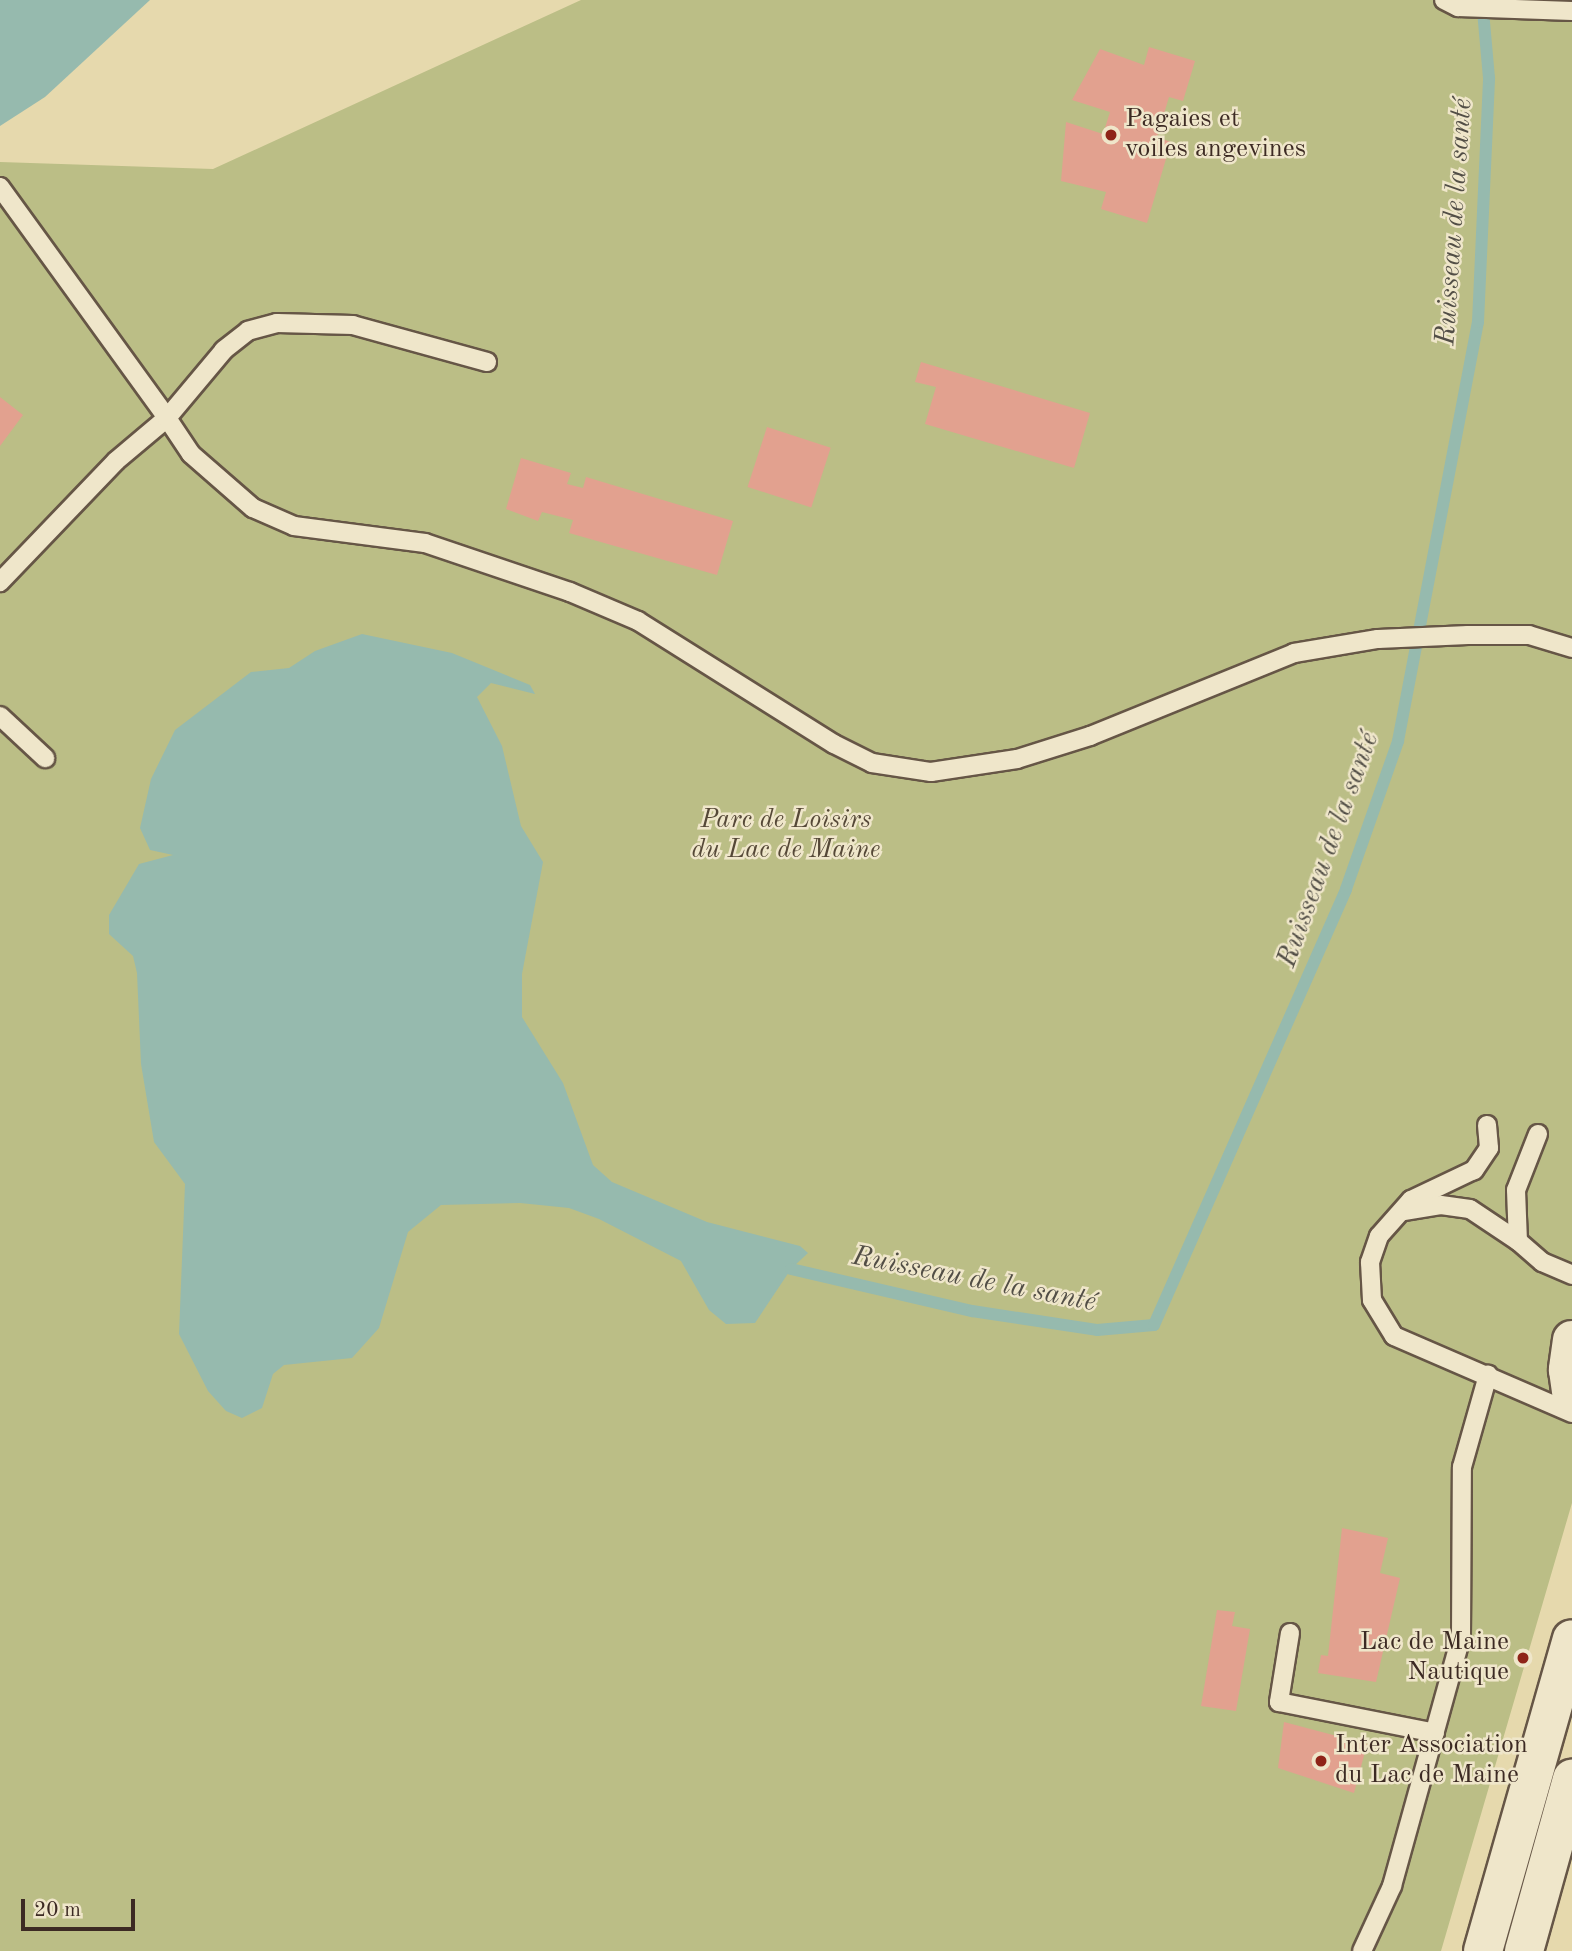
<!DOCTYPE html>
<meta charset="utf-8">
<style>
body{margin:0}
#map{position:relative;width:1572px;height:1951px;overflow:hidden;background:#e6d9ad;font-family:"Old Standard TT",serif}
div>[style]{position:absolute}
.green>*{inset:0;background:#bbbe86}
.water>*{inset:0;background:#96baae}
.stream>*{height:12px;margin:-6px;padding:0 6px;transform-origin:6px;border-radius:6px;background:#96baae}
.building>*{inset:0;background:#e2a18f;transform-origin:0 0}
.roads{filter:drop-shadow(2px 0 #665646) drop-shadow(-2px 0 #665646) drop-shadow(0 2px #665646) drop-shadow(0 -2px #665646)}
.lane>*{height:18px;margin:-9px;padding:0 9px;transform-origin:9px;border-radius:9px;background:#efe6ca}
.secondary>*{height:38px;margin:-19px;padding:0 19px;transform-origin:19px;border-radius:19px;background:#efe6ca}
.dots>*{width:19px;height:19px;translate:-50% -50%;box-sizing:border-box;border:4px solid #efe6ca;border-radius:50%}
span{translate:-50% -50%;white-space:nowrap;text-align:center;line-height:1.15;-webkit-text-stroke:5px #efe6ca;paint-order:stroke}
.poi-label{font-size:26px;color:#3c2a23}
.left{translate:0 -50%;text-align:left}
.right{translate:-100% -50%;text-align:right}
.park-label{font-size:26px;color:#554837;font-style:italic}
.water-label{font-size:28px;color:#524e46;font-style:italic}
.scale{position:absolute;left:21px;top:1899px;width:114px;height:32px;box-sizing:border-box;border:4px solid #3c2a23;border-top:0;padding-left:9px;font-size:21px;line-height:24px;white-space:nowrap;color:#3c2a23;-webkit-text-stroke:5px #efe6ca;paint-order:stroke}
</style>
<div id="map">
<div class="green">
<i style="clip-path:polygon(581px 0,1572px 0,1572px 1503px,1441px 1951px,0 1951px,0 162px,213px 169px)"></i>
</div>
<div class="water">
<i style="clip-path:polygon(0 0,150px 0,45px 97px,0 126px)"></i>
<i style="clip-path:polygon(362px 634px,452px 653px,530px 685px,535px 694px,491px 683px,477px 697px,502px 746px,521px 826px,543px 862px,522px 974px,522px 1017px,563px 1083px,593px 1165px,612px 1182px,707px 1222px,800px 1246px,808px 1253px,791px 1269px,755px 1323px,726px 1324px,709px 1310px,681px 1261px,599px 1219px,569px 1208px,520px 1203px,441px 1205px,408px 1232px,379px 1328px,352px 1358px,284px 1365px,273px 1374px,262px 1408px,242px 1418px,226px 1411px,208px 1391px,179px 1334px,185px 1184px,154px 1142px,141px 1064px,137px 973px,133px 956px,109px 934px,109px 915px,139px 864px,173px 855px,150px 850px,140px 828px,151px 779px,175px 730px,251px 672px,289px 668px,315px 651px)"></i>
</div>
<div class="stream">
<i style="left:791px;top:1269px;width:186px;rotate:13.1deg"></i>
<i style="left:972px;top:1311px;width:126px;rotate:8.6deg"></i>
<i style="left:1097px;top:1330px;width:57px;rotate:-5deg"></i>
<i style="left:1154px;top:1325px;width:476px;rotate:-66.2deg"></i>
<i style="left:1346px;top:889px;width:157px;rotate:-70.6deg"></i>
<i style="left:1398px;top:741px;width:427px;rotate:-79.2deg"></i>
<i style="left:1478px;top:322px;width:244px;rotate:-87.4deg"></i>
<i style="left:1489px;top:78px;width:78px;rotate:-95.1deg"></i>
</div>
<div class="building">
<i style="clip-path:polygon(1149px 47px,1195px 61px,1183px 101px,1169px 97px,1157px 137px,1171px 142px,1147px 223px,1101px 209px,1106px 192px,1061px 181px,1066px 122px,1103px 134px,1110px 112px,1072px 100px,1100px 49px,1144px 65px)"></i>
<i style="clip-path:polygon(921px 362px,1090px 413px,1074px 468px,925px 424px,936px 387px,915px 382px)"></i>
<i style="clip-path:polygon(0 397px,23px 415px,0 446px)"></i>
<i style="left:767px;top:427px;width:67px;height:63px;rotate:18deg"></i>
<i style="clip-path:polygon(521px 458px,571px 473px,567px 484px,583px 488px,586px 477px,733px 521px,717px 575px,569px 533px,573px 520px,542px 512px,538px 521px,506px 509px)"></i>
<i style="clip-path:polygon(1342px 1528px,1388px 1538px,1380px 1573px,1400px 1578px,1376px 1682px,1318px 1673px,1321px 1655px,1328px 1656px)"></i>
<i style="clip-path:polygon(1217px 1610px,1235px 1612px,1232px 1626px,1250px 1629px,1236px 1711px,1201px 1706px)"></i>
<i style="left:1522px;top:1649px;width:7px;height:16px;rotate:16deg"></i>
<i style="clip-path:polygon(1284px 1722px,1367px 1744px,1354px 1793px,1278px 1768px)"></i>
</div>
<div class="roads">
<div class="lane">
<i style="left:1444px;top:0;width:16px;rotate:27deg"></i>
<i style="left:1458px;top:7px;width:114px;rotate:2deg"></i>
<i style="left:0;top:187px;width:285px;rotate:54.1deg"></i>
<i style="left:167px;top:418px;width:67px;rotate:139.9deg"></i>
<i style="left:116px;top:461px;width:168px;rotate:133.8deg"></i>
<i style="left:487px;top:362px;width:139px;rotate:-164.6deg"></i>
<i style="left:353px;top:325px;width:76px;rotate:-178.5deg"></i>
<i style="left:277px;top:323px;width:30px;rotate:165deg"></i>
<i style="left:248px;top:331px;width:31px;rotate:142deg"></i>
<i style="left:224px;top:350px;width:89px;rotate:130deg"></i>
<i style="left:167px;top:418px;width:43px;rotate:56.3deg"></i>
<i style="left:191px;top:454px;width:82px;rotate:41.1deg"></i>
<i style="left:253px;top:508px;width:45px;rotate:23.7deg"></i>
<i style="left:294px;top:526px;width:132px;rotate:7.4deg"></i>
<i style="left:425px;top:543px;width:153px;rotate:18.7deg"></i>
<i style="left:570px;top:592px;width:74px;rotate:23.1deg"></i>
<i style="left:638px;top:621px;width:231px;rotate:32.1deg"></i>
<i style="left:834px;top:744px;width:42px;rotate:26.6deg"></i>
<i style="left:872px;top:763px;width:60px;rotate:8.7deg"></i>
<i style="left:931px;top:772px;width:87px;rotate:-8.6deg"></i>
<i style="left:1017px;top:759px;width:77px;rotate:-17.5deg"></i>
<i style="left:1090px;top:736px;width:220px;rotate:-22.1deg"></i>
<i style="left:1294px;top:653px;width:85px;rotate:-9.5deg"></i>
<i style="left:1378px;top:639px;width:90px;rotate:-2.5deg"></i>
<i style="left:1468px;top:635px;width:61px"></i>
<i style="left:1529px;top:635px;width:45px;rotate:16.8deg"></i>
<i style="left:0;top:716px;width:62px;rotate:43deg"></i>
<i style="left:1487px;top:1125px;width:23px;rotate:85deg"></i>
<i style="left:1489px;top:1148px;width:27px;rotate:124deg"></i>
<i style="left:1474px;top:1170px;width:70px;rotate:154.5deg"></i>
<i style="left:1411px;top:1200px;width:48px;rotate:131.6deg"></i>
<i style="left:1379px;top:1236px;width:28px;rotate:109deg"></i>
<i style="left:1370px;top:1262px;width:38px;rotate:87deg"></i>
<i style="left:1372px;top:1300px;width:42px;rotate:58.6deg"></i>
<i style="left:1394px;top:1336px;width:194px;rotate:23.4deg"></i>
<i style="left:1538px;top:1134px;width:60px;rotate:111.4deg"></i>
<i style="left:1516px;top:1190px;width:51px;rotate:87.8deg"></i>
<i style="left:1518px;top:1241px;width:32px;rotate:41deg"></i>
<i style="left:1542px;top:1262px;width:33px;rotate:23deg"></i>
<i style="left:1404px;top:1211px;width:37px;rotate:-9deg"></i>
<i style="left:1441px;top:1205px;width:29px;rotate:8deg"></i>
<i style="left:1470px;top:1209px;width:58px;rotate:33.7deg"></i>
<i style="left:1290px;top:1633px;width:70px;rotate:99.1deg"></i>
<i style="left:1279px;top:1702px;width:159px;rotate:11.2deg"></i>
<i style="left:1362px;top:1951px;width:72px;rotate:-65.2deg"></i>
<i style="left:1392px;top:1886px;width:257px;rotate:-74.5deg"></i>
<i style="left:1461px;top:1638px;width:171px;rotate:-89.7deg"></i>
<i style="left:1462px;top:1467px;width:96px;rotate:-74.2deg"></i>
</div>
<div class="secondary">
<i style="left:1572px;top:1340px;width:30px;rotate:98deg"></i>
<i style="left:1568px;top:1370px;width:30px;rotate:82deg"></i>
<i style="left:1483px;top:1951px;width:324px;rotate:-74.1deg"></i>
<i style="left:1524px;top:1951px;width:179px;rotate:-74.4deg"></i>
</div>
</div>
<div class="dots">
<i style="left:1111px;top:135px;background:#8f2418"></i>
<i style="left:1523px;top:1658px;background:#8f2418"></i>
<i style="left:1321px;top:1761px;background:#8f2418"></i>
</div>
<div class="poi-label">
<span class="left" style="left:1125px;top:135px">Pagaies et<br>voiles angevines</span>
<span class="right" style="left:1509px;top:1658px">Lac de Maine<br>Nautique</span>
<span class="left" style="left:1335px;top:1761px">Inter Association<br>du Lac de Maine</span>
</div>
<div class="park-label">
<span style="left:786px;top:836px">Parc de Loisirs<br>du Lac de Maine</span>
</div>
<div class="water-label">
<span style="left:1455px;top:222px;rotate:-86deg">Ruisseau de la santé</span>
<span style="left:1329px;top:850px;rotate:-70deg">Ruisseau de la santé</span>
<span style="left:974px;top:1280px;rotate:11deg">Ruisseau de la santé</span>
</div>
<div class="scale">20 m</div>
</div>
